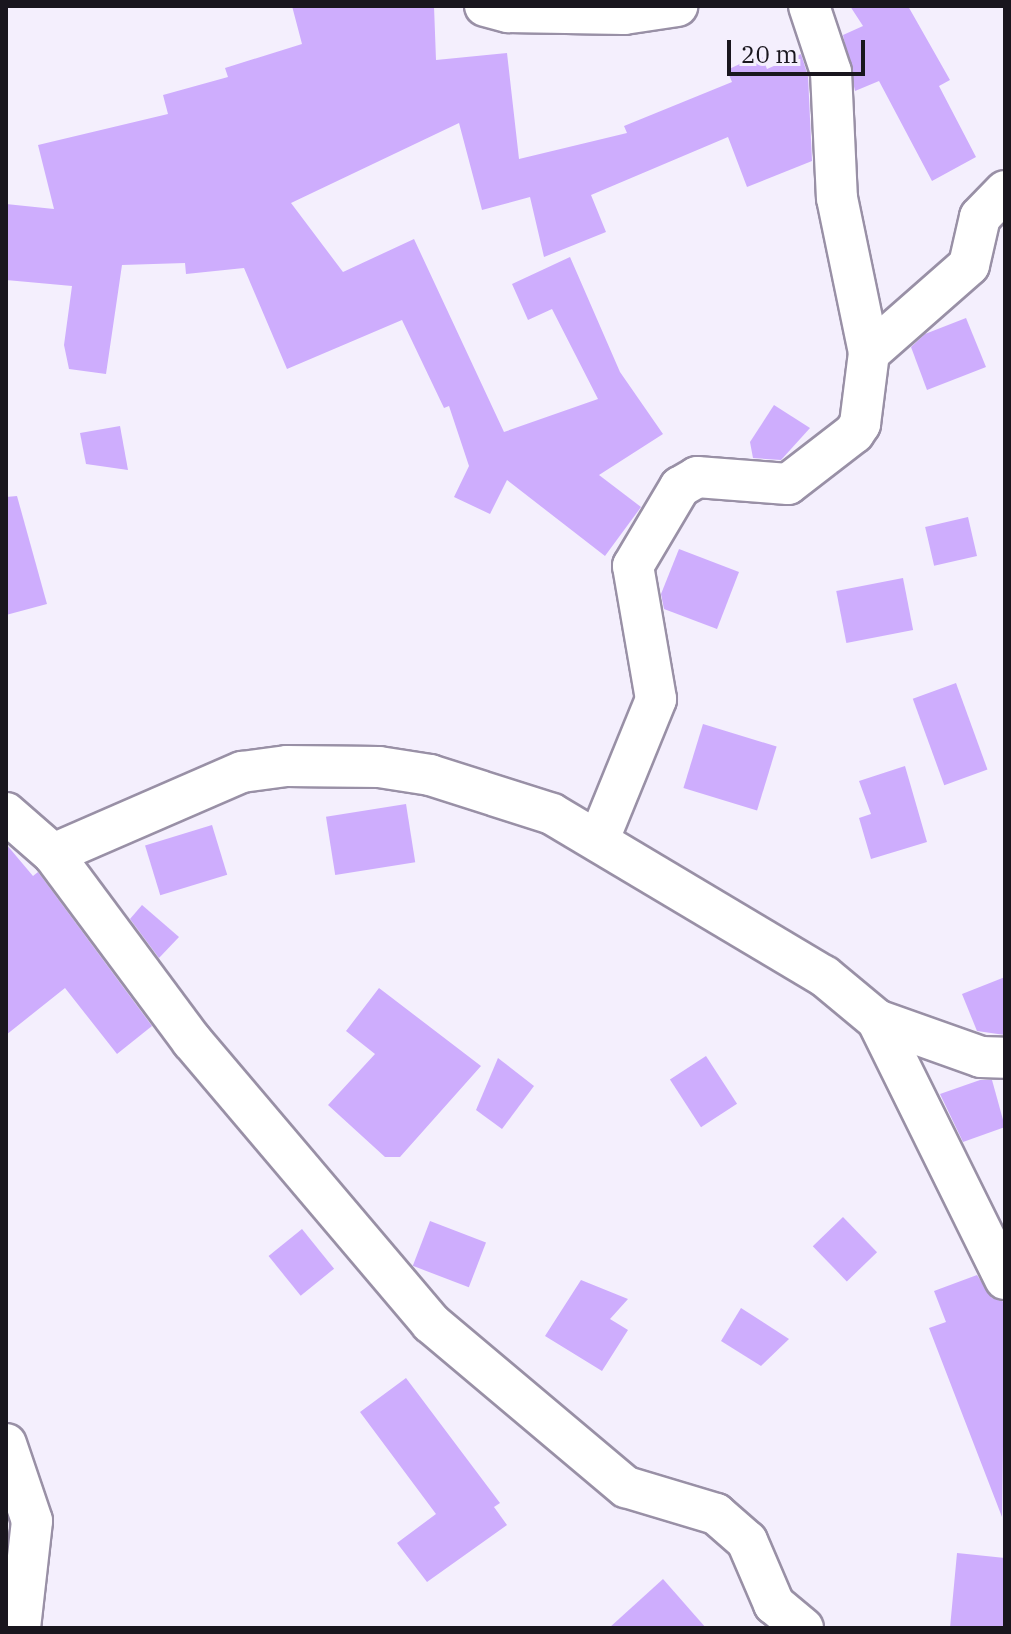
<!DOCTYPE html>
<style>
body{margin:0}
#map{position:relative;width:1011px;height:1634px;overflow:hidden;background:#f4effd;font-family:"IBM Plex Serif",serif}
div>[style]{position:absolute}
.building>*{inset:0;background:#ceadfd;transform-origin:0 0}
.roads{filter:drop-shadow(2px 0 #9990a6) drop-shadow(-2px 0 #9990a6) drop-shadow(0 2px #9990a6) drop-shadow(0 -2px #9990a6)}
.minor>*{height:40px;margin:-20px;padding:0 20px;transform-origin:20px;border-radius:20px;background:#fff}
span{translate:-50% -50%;white-space:nowrap;text-align:center;line-height:1.15;-webkit-text-stroke:6px #f4effd;paint-order:stroke}
.frame{position:absolute;inset:0;border:8px solid #19161e;pointer-events:none}
.scale{position:absolute;left:727px;top:40px;width:138px;height:36px;box-sizing:border-box;border:4px solid #19161e;border-top:0;padding-left:10px;font-size:24px;line-height:28px;white-space:nowrap;color:#19161e;-webkit-text-stroke:6px #f4effd;paint-order:stroke}
</style>
<div id="map">
<div class="building">
<i style="clip-path:polygon(292px 6px,434px 6px,436px 60px,507px 53px,519px 159px,627px 133px,624px 126px,732px 82px,727px 70px,761px 54px,767px 69px,801px 54px,808px 76px,812px 161px,747px 187px,728px 137px,591px 195px,606px 232px,544px 257px,530px 197px,482px 210px,459px 123px,291px 203px,343px 272px,414px 239px,504px 432px,598px 399px,552px 309px,528px 320px,512px 284px,570px 257px,620px 372px,663px 434px,599px 475px,641px 507px,605px 556px,507px 480px,490px 514px,454px 497px,469px 466px,449px 406px,444px 408px,402px 320px,287px 369px,244px 268px,186px 274px,185px 263px,122px 265px,106px 374px,69px 369px,64px 345px,72px 286px,6px 280px,6px 204px,54px 209px,38px 145px,168px 114px,163px 95px,228px 77px,225px 68px,302px 44px)"></i>
<i style="clip-path:polygon(850px 6px,908px 6px,950px 80px,939px 86px,976px 157px,932px 181px,879px 81px,855px 91px,843px 35px,863px 26px)"></i>
<i style="clip-path:polygon(966px 318px,986px 367px,927px 390px,911px 347px,925px 334px)"></i>
<i style="clip-path:polygon(774px 405px,810px 428px,781px 460px,753px 458px,750px 442px)"></i>
<i style="clip-path:polygon(120px 426px,128px 470px,86px 464px,80px 433px)"></i>
<i style="clip-path:polygon(17px 496px,47px 604px,6px 615px,6px 497px)"></i>
<i style="left:968px;top:517px;width:40px;height:44px;rotate:77deg"></i>
<i style="clip-path:polygon(679px 549px,739px 572px,717px 629px,664px 609px,661px 594px)"></i>
<i style="left:903px;top:578px;width:53px;height:68px;rotate:79deg"></i>
<i style="left:956px;top:683px;width:92px;height:46px;rotate:70deg"></i>
<i style="left:703px;top:724px;width:77px;height:67px;rotate:17deg"></i>
<i style="clip-path:polygon(905px 766px,927px 842px,871px 859px,859px 818px,871px 814px,859px 781px)"></i>
<i style="left:406px;top:804px;width:59px;height:81px;rotate:81deg"></i>
<i style="left:212px;top:825px;width:52px;height:70px;rotate:73deg"></i>
<i style="clip-path:polygon(6px 844px,33px 876px,38px 872px,152px 1026px,117px 1054px,65px 988px,6px 1035px)"></i>
<i style="clip-path:polygon(142px 905px,179px 937px,159px 958px,130px 919px)"></i>
<i style="clip-path:polygon(1005px 977px,1005px 1035px,977px 1031px,962px 994px)"></i>
<i style="clip-path:polygon(379px 988px,481px 1066px,400px 1157px,385px 1157px,328px 1105px,375px 1054px,346px 1031px)"></i>
<i style="left:706px;top:1056px;width:57px;height:43px;rotate:57deg"></i>
<i style="clip-path:polygon(498px 1058px,534px 1086px,502px 1129px,476px 1110px)"></i>
<i style="clip-path:polygon(980px 1080px,992px 1080px,1005px 1127px,963px 1142px,940px 1094px)"></i>
<i style="left:843px;top:1217px;width:49px;height:42px;rotate:46deg"></i>
<i style="left:430px;top:1221px;width:60px;height:48px;rotate:21deg"></i>
<i style="left:302px;top:1229px;width:51px;height:43px;rotate:51deg"></i>
<i style="clip-path:polygon(977px 1275px,992px 1298px,1005px 1302px,1002px 1517px,929px 1328px,946px 1322px,934px 1291px)"></i>
<i style="clip-path:polygon(581px 1280px,628px 1299px,610px 1319px,628px 1330px,602px 1371px,545px 1336px)"></i>
<i style="clip-path:polygon(741px 1308px,789px 1339px,761px 1366px,721px 1341px)"></i>
<i style="clip-path:polygon(406px 1378px,500px 1503px,494px 1507px,507px 1525px,427px 1582px,397px 1543px,436px 1514px,360px 1412px)"></i>
<i style="clip-path:polygon(957px 1553px,1005px 1558px,1005px 1628px,950px 1628px)"></i>
<i style="clip-path:polygon(663px 1579px,706px 1628px,609px 1628px)"></i>
</div>
<div class="roads">
<div class="minor">
<i style="left:485px;top:6px;width:24px;rotate:15deg"></i>
<i style="left:508px;top:12px;width:116px;rotate:1deg"></i>
<i style="left:624px;top:14px;width:54px;rotate:-8.6deg"></i>
<i style="left:809px;top:6px;width:70px;rotate:71.6deg"></i>
<i style="left:831px;top:72px;width:126px;rotate:87.3deg"></i>
<i style="left:837px;top:198px;width:158px;rotate:78.3deg"></i>
<i style="left:6px;top:813px;width:62px;rotate:41.1deg"></i>
<i style="left:53px;top:854px;width:206px;rotate:-23.5deg"></i>
<i style="left:242px;top:772px;width:45px;rotate:-7.6deg"></i>
<i style="left:287px;top:766px;width:92px;rotate:0.6deg"></i>
<i style="left:379px;top:767px;width:52px;rotate:8.9deg"></i>
<i style="left:430px;top:775px;width:128px;rotate:17.7deg"></i>
<i style="left:552px;top:814px;width:317px;rotate:30.8deg"></i>
<i style="left:824px;top:976px;width:69px;rotate:39.7deg"></i>
<i style="left:877px;top:1020px;width:289px;rotate:63.7deg"></i>
<i style="left:599px;top:839px;width:151px;rotate:-67.8deg"></i>
<i style="left:656px;top:699px;width:135px;rotate:-99.8deg"></i>
<i style="left:633px;top:566px;width:92px;rotate:-59.3deg"></i>
<i style="left:680px;top:487px;width:20px;rotate:-30deg"></i>
<i style="left:697px;top:477px;width:91px;rotate:4.4deg"></i>
<i style="left:788px;top:484px;width:83px;rotate:-37.7deg"></i>
<i style="left:854px;top:433px;width:11px;rotate:-56deg"></i>
<i style="left:860px;top:424px;width:72px;rotate:-82.8deg"></i>
<i style="left:869px;top:353px;width:133px;rotate:-41.3deg"></i>
<i style="left:969px;top:265px;width:49px;rotate:-77.1deg"></i>
<i style="left:980px;top:217px;width:36px;rotate:-46deg"></i>
<i style="left:53px;top:854px;width:233px;rotate:53.4deg"></i>
<i style="left:192px;top:1041px;width:370px;rotate:49.7deg"></i>
<i style="left:431px;top:1323px;width:255px;rotate:40.1deg"></i>
<i style="left:626px;top:1487px;width:94px;rotate:16.7deg"></i>
<i style="left:716px;top:1514px;width:41px;rotate:41.1deg"></i>
<i style="left:747px;top:1541px;width:69px;rotate:66.8deg"></i>
<i style="left:774px;top:1604px;width:38px;rotate:40deg"></i>
<i style="left:877px;top:1020px;width:110px;rotate:19.6deg"></i>
<i style="left:981px;top:1057px;width:24px;rotate:2deg"></i>
<i style="left:6px;top:1444px;width:81px;rotate:71.3deg"></i>
<i style="left:32px;top:1521px;width:108px;rotate:96.4deg"></i>
</div>
</div>
<div class="frame"></div>
<div class="scale">20 m</div>
</div>
